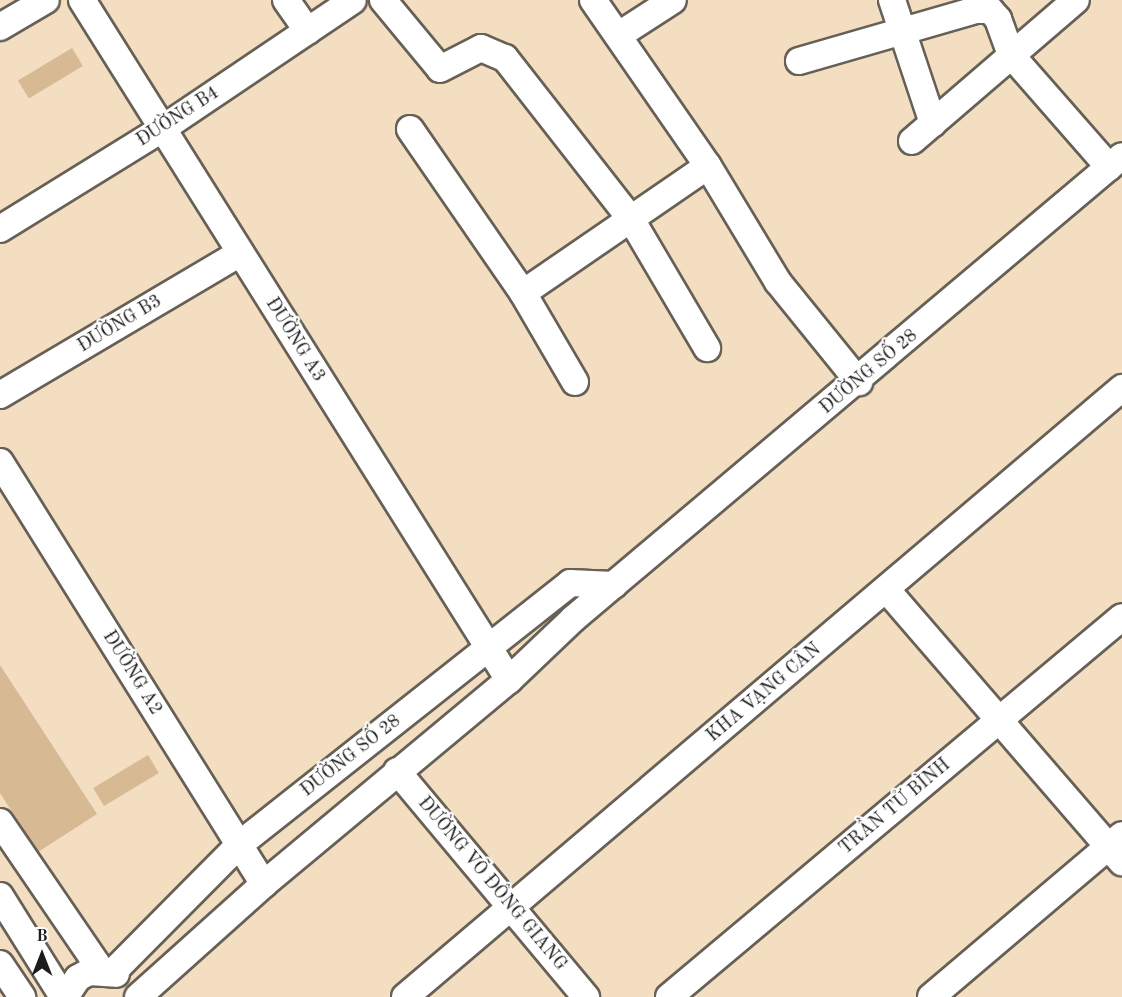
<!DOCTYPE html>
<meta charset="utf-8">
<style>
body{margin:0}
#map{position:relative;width:1122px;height:997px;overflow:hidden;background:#f3dec1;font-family:"Old Standard TT",serif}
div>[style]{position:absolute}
.building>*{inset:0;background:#d7b993;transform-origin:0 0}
.roads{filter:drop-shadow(2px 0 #676056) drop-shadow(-2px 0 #676056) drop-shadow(0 2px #676056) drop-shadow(0 -2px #676056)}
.minor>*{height:26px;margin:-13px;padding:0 13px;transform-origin:13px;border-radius:13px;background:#fff}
span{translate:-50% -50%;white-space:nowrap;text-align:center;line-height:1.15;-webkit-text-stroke:4.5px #fff;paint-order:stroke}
.street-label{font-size:18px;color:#1c1c1c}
.north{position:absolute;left:12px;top:925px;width:60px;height:60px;-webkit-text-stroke:4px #fff;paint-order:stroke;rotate:0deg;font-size:16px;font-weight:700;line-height:24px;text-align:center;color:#1c1c1c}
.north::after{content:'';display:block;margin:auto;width:21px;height:27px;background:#1c1c1c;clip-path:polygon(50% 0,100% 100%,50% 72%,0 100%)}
</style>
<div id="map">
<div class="building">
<i style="left:72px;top:48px;width:21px;height:63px;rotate:59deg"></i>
<i style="clip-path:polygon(0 665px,97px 814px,38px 852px,0 793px)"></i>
<i style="left:148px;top:755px;width:21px;height:64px;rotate:59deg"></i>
</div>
<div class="roads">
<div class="minor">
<i style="left:82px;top:0;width:803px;rotate:57.87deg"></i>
<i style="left:286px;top:0;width:38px;rotate:55deg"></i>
<i style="left:383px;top:0;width:89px;rotate:50.4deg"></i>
<i style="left:440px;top:69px;width:46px;rotate:-27.1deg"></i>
<i style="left:481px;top:48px;width:26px;rotate:23deg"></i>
<i style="left:505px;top:58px;width:204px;rotate:52deg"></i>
<i style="left:631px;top:219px;width:150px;rotate:59.5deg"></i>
<i style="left:593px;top:0;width:202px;rotate:55.3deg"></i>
<i style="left:708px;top:166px;width:135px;rotate:58.9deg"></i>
<i style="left:778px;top:282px;width:129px;rotate:51deg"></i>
<i style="left:892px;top:0;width:130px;rotate:71.6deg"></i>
<i style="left:0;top:27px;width:53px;rotate:-30.4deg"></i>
<i style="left:619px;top:35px;width:64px;rotate:-32.9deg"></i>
<i style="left:799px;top:61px;width:184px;rotate:-16.1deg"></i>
<i style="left:976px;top:10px;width:14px"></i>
<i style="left:990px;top:10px;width:12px;rotate:48deg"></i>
<i style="left:998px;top:19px;width:38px;rotate:70deg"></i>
<i style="left:1011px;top:55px;width:149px;rotate:48.8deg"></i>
<i style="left:410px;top:129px;width:199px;rotate:55.4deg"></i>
<i style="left:523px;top:293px;width:103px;rotate:59.7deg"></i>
<i style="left:912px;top:141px;width:216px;rotate:-40.7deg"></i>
<i style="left:0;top:229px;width:190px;rotate:-31.7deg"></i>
<i style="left:162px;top:129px;width:230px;rotate:-34deg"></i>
<i style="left:523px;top:293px;width:224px;rotate:-34.5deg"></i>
<i style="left:0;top:395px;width:279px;rotate:-30.6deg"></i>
<i style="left:0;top:462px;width:498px;rotate:58deg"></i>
<i style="left:886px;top:589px;width:361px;rotate:49.2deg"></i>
<i style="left:397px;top:771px;width:295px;rotate:50.1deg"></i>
<i style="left:0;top:822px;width:179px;rotate:55.7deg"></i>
<i style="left:0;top:896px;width:119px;rotate:58deg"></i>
<i style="left:0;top:964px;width:40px;rotate:56deg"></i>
<i style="left:113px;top:972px;width:180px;rotate:-45.2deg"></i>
<i style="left:240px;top:844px;width:421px;rotate:-38.3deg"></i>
<i style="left:570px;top:583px;width:44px;rotate:2.6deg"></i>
<i style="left:65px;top:997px;width:23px;rotate:-56deg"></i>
<i style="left:78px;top:978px;width:13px;rotate:-29deg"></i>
<i style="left:89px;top:972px;width:27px;rotate:4deg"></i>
<i style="left:138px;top:997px;width:169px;rotate:-41.9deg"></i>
<i style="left:264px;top:884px;width:319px;rotate:-39.8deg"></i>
<i style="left:509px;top:680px;width:88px;rotate:-43.6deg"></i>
<i style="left:573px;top:619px;width:718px;rotate:-40.14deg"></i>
<i style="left:405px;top:997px;width:941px;rotate:-40.34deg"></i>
<i style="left:669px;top:997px;width:591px;rotate:-39.99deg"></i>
<i style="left:931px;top:997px;width:250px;rotate:-40.3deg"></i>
</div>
</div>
<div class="street-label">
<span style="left:178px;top:117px;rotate:-33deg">ĐƯỜNG B4</span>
<span style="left:120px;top:324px;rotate:-31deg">ĐƯỜNG B3</span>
<span style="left:295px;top:340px;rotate:58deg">ĐƯỜNG A3</span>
<span style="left:869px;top:372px;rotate:-40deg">ĐƯỜNG SỐ 28</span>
<span style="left:132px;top:673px;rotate:58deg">ĐƯỜNG A2</span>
<span style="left:764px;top:693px;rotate:-40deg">KHA VẠNG CÂN</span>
<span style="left:351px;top:756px;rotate:-38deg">ĐƯỜNG SỐ 28</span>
<span style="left:895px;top:807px;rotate:-40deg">TRẦN TỬ BÌNH</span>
<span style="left:492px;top:884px;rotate:50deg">ĐƯỜNG VÕ ĐÔNG GIANG</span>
</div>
<div class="north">B</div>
</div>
